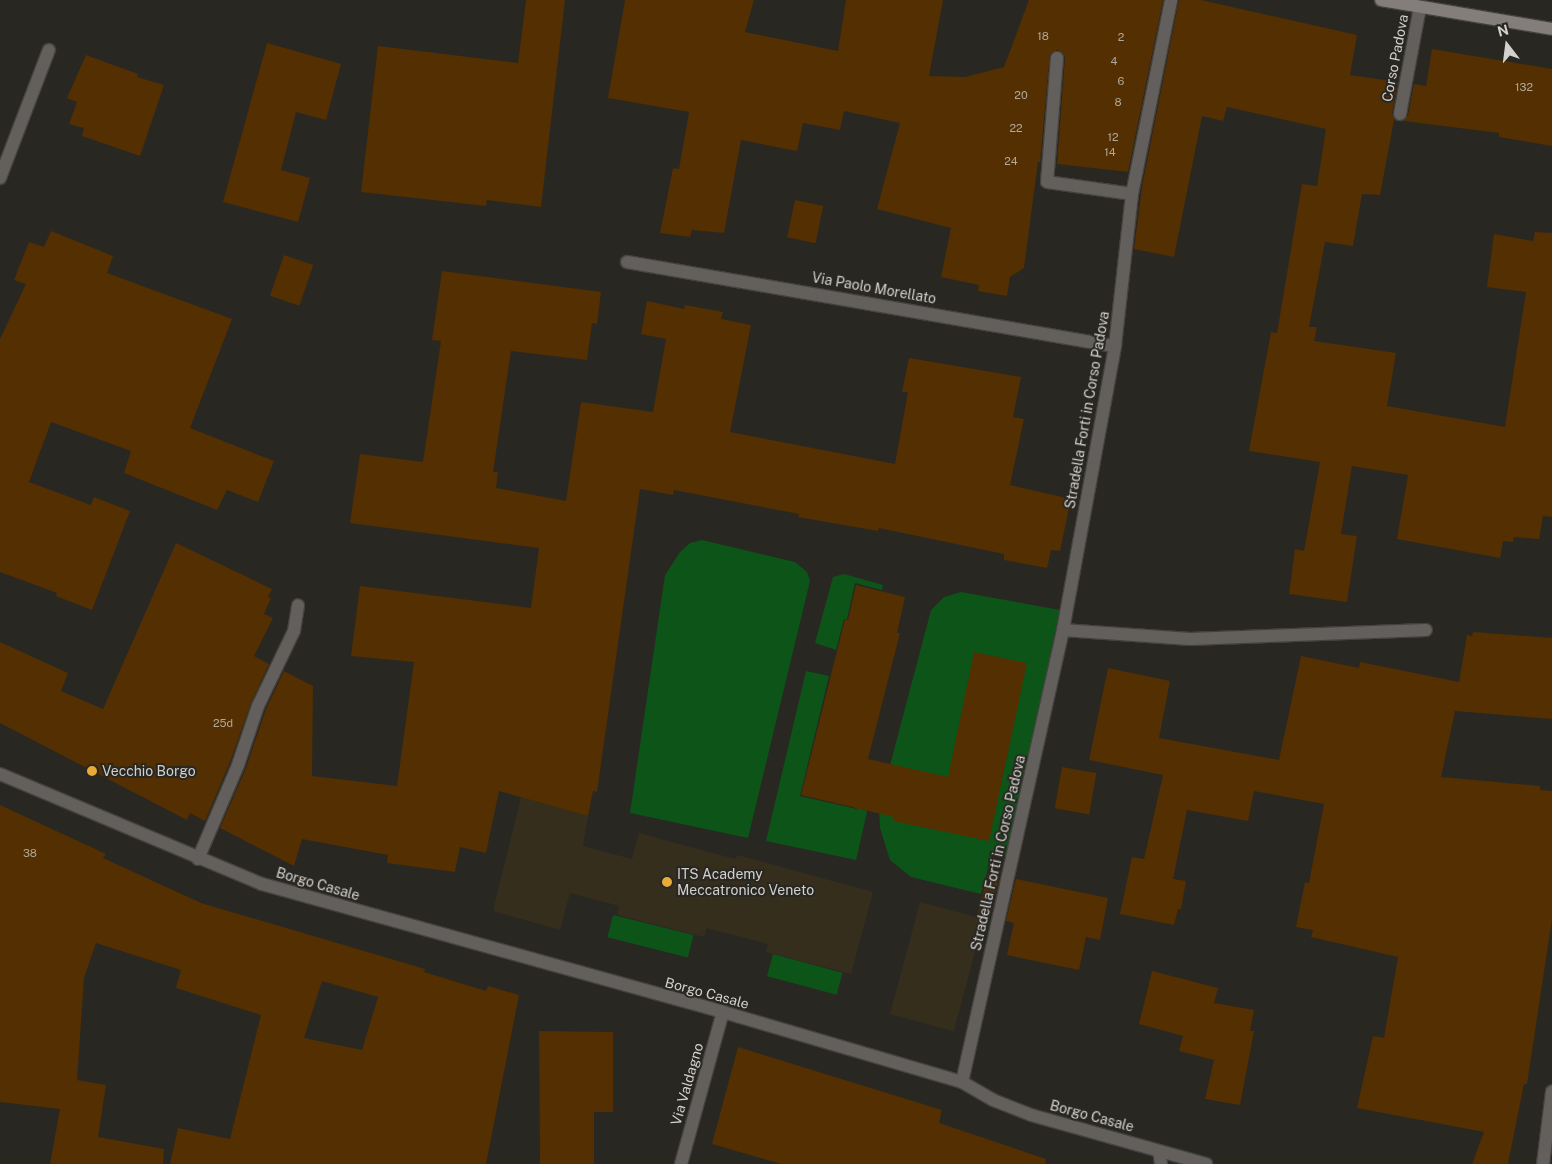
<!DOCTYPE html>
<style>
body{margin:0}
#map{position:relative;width:1552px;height:1164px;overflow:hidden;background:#292722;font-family:"Public Sans",sans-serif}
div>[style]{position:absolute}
.education>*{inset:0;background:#352e1d;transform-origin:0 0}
.green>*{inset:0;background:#0c5418;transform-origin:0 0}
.building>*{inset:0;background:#532f01;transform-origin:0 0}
.roads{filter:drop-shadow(1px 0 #44423e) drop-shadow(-1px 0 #44423e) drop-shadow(0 1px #44423e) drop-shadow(0 -1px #44423e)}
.street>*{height:12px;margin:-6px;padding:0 6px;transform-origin:6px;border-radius:6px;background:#625f5d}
.secondary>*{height:12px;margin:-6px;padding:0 6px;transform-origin:6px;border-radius:6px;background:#837e7c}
.dots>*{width:14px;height:14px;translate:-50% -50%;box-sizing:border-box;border:2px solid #292722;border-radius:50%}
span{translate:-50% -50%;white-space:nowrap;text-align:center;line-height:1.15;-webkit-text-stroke:4px #292722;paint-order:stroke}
.number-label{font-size:11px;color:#b2a89b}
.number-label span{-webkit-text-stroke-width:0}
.street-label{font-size:14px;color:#d2d1ce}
.poi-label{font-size:14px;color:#d2d1ce}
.left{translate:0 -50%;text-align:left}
.north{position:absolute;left:1482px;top:20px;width:50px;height:50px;-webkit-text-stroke:4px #292722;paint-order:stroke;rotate:345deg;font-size:14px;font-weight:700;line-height:20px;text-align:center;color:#d2d1ce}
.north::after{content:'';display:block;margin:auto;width:18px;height:22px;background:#d2d1ce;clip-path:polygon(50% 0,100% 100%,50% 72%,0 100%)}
</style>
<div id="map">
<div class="education">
<i style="clip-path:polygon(521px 797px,588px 816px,583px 846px,632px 859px,639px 833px,735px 859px,737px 855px,873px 892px,851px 974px,766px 952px,768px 944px,707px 928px,704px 937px,617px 915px,619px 906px,570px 893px,560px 930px,493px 911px)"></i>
<i style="left:920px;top:902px;width:66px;height:116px;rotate:15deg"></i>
</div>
<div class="green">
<i style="clip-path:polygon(702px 540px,795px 562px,807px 572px,810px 581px,748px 838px,630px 813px,665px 575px,680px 552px,690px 543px)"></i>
<i style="clip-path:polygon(844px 574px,883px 585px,882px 590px,855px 583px,847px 619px,844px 619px,836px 650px,815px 643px,833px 577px)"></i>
<i style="clip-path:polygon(961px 592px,1060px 610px,1007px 857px,992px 854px,981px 894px,911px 877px,890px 860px,880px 828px,879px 807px,931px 610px,944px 597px)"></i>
<i style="clip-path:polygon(806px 671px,829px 676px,800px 796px,857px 809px,859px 803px,865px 808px,867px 812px,856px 860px,766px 841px)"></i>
<i style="left:613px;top:915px;width:83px;height:23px;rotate:14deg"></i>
<i style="left:773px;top:954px;width:72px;height:23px;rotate:15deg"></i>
</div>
<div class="building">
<i style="clip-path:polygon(526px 0,565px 0,541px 207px,487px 200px,486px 206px,361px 192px,378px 46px,518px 63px)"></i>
<i style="clip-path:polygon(625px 0,754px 0,745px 32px,838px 51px,846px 0,943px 0,929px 76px,965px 77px,1004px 67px,1029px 0,1163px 0,1128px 172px,1057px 164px,1065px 58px,1064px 54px,1058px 50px,1050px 54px,1040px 162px,1038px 162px,1024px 268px,1010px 277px,1007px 296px,978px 291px,979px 285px,941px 277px,951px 228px,877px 209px,900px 123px,844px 111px,840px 130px,803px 123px,797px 151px,741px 140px,724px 233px,692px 230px,690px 237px,660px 233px,673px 168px,679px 169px,689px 112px,608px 98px)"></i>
<i style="clip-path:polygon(1179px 0,1201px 0,1357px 35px,1350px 75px,1398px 82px,1392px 113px,1394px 120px,1380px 195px,1362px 194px,1353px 246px,1325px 242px,1309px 327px,1317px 327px,1314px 341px,1396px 353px,1387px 406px,1505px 427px,1526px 292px,1487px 287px,1494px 234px,1533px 241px,1535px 232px,1552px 233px,1552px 517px,1543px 516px,1539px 539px,1514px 537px,1513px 542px,1503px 541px,1500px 558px,1397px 539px,1408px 475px,1352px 466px,1341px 534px,1357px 536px,1347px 602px,1289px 594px,1295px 549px,1304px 551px,1320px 462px,1249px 451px,1271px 332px,1277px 333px,1302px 184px,1317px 186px,1326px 129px,1227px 107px,1223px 121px,1202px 116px,1174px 257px,1134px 249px,1142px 187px)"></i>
<i style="clip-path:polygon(267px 43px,341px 64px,326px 120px,296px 112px,281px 170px,310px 178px,298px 222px,223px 202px)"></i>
<i style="clip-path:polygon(1432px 49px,1552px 69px,1552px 146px,1499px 137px,1499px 133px,1404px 121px,1408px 115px,1414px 84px,1426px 86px)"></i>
<i style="clip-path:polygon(86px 55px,138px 74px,137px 77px,164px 85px,140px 156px,82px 136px,84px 128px,69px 124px,77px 102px,67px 98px)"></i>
<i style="left:795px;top:200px;width:29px;height:38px;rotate:12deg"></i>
<i style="clip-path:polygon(51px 231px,113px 256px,107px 273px,232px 319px,190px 428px,274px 461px,258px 502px,227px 490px,217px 510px,124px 473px,131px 451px,51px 422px,29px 482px,91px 505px,94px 497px,130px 511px,92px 610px,56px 596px,57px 593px,0 572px,0 339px,26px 284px,14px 280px,29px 242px,44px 247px)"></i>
<i style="left:284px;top:255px;width:31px;height:43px;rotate:19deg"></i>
<i style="clip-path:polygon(442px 271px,601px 292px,597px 324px,592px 323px,587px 360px,511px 351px,493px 472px,498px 472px,496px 488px,566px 501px,581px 402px,653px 412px,666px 339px,641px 334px,647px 301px,684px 309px,685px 305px,723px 312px,721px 319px,751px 325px,730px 432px,895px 464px,908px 392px,902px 392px,909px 358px,1021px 377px,1013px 417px,1024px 419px,1010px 485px,1071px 499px,1060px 551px,1051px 550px,1047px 568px,1004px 560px,1004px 554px,879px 528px,878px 531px,798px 517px,799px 514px,674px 490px,673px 495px,640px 489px,597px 792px,593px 791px,588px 816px,499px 791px,486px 853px,460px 847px,455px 872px,387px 863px,388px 855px,302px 839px,294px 866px,220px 828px,246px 768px,266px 709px,284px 671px,313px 686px,312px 776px,397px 786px,414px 662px,351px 656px,360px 586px,531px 608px,539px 548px,350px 523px,360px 454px,423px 462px,441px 341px,432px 340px)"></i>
<i style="clip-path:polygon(176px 543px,272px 589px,268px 597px,271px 598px,264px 614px,273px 618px,254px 656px,269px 664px,251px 703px,230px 762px,205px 821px,190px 813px,187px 820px,0 723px,0 642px,68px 673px,61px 691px,103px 709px)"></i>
<i style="clip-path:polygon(856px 585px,905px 597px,897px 633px,900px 633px,868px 759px,948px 777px,974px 652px,1027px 663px,989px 841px,893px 821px,894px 817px,801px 795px,845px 619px,848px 620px)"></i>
<i style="clip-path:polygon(1473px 632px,1552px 638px,1552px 719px,1455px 711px,1441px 777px,1540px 786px,1540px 790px,1552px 791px,1552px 919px,1527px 1084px,1524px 1084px,1508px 1164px,1472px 1164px,1484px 1132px,1357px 1108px,1373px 1036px,1384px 1038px,1398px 957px,1311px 937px,1313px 930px,1296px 927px,1305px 882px,1309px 883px,1324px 804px,1254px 791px,1248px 821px,1187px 810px,1173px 879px,1186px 881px,1181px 909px,1178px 909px,1174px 925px,1120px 914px,1132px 857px,1144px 859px,1163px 775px,1089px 760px,1108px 668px,1170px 681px,1159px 738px,1279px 760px,1301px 656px,1359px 668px,1360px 662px,1459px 682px,1467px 635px,1472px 636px)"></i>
<i style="left:1062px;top:767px;width:35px;height:42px;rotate:10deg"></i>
<i style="clip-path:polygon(evenodd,0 805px,106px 854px,103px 858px,201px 903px,425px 969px,424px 972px,486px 991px,488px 986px,519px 995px,486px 1164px,170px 1164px,178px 1128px,230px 1139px,261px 1015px,176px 988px,181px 970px,96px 943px,84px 978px,77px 1080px,106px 1085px,98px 1137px,164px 1149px,163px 1164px,50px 1164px,60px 1109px,0 1102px,0 805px,322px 981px,378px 997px,362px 1050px,304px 1038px,322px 981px)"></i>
<i style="left:988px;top:873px;width:12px;height:42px;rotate:14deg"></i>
<i style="clip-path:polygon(1016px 879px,1108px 898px,1100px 940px,1086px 937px,1079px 970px,1007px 955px,1014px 923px,1006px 921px)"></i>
<i style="clip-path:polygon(1152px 971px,1218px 988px,1214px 1003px,1254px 1010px,1250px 1031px,1254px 1031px,1240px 1105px,1205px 1099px,1214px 1060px,1179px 1051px,1183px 1036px,1139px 1024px)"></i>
<i style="clip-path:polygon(539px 1031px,613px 1032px,613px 1112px,594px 1112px,594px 1164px,540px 1164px)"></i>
<i style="clip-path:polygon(738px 1047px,942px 1110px,939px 1123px,1046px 1159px,1045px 1164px,781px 1164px,712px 1144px)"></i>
</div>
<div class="roads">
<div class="street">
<i style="left:1057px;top:58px;width:124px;rotate:94.6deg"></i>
<i style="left:1047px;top:182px;width:86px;rotate:8deg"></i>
<i style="left:1400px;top:114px;width:109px;rotate:-79.4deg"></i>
<i style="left:0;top:178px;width:137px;rotate:-69.1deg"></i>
<i style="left:627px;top:262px;width:495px;rotate:9.8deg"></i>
<i style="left:1063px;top:630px;width:127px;rotate:4.1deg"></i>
<i style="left:1190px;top:639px;width:236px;rotate:-2.2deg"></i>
<i style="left:0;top:774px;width:284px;rotate:22.8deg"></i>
<i style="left:262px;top:884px;width:478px;rotate:15.5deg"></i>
<i style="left:723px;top:1012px;width:249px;rotate:16.3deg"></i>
<i style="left:962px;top:1082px;width:36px;rotate:30deg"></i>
<i style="left:993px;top:1100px;width:41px;rotate:21.5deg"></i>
<i style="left:1031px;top:1115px;width:182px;rotate:15.6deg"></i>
<i style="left:198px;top:859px;width:102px;rotate:-66.9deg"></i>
<i style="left:238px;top:765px;width:62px;rotate:-71.3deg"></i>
<i style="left:258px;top:706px;width:83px;rotate:-64.4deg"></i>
<i style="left:294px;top:631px;width:26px;rotate:-81deg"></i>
<i style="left:962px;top:1082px;width:463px;rotate:-77.4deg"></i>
<i style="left:1063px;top:630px;width:289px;rotate:-79.6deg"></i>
<i style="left:1115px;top:346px;width:153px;rotate:-83.6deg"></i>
<i style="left:1132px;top:194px;width:198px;rotate:-78.6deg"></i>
<i style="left:1159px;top:1151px;width:13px;rotate:81deg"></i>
<i style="left:681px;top:1164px;width:158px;rotate:-74.6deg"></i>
<i style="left:1543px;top:1164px;width:73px;rotate:-82.9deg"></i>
</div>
<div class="secondary">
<i style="left:1381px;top:0;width:173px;rotate:9.6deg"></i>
</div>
</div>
<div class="dots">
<i style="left:92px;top:771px;background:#e8ab37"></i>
<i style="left:667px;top:882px;background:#e8ab37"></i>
</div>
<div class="number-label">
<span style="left:1043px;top:36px">18</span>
<span style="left:1121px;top:37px">2</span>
<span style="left:1114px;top:61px">4</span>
<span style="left:1121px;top:81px">6</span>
<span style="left:1524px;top:87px">132</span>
<span style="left:1021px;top:95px">20</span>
<span style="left:1118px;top:102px">8</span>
<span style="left:1016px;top:128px">22</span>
<span style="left:1113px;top:137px">12</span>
<span style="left:1110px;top:152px">14</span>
<span style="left:1011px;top:161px">24</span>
<span style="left:223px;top:723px">25d</span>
<span style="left:30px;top:853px">38</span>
</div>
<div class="street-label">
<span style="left:1395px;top:58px;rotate:-79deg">Corso Padova</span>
<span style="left:874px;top:288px;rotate:10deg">Via Paolo Morellato</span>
<span style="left:1087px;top:410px;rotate:-80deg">Stradella Forti in Corso Padova</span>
<span style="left:998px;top:853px;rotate:-77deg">Stradella Forti in Corso Padova</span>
<span style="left:318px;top:884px;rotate:16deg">Borgo Casale</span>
<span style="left:707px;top:993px;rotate:15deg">Borgo Casale</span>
<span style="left:687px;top:1084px;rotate:-74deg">Via Valdagno</span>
<span style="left:1092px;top:1116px;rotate:15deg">Borgo Casale</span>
</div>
<div class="poi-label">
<span class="left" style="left:102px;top:771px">Vecchio Borgo</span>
<span class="left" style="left:677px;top:882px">ITS Academy<br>Meccatronico Veneto</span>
</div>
<div class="north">N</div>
</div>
